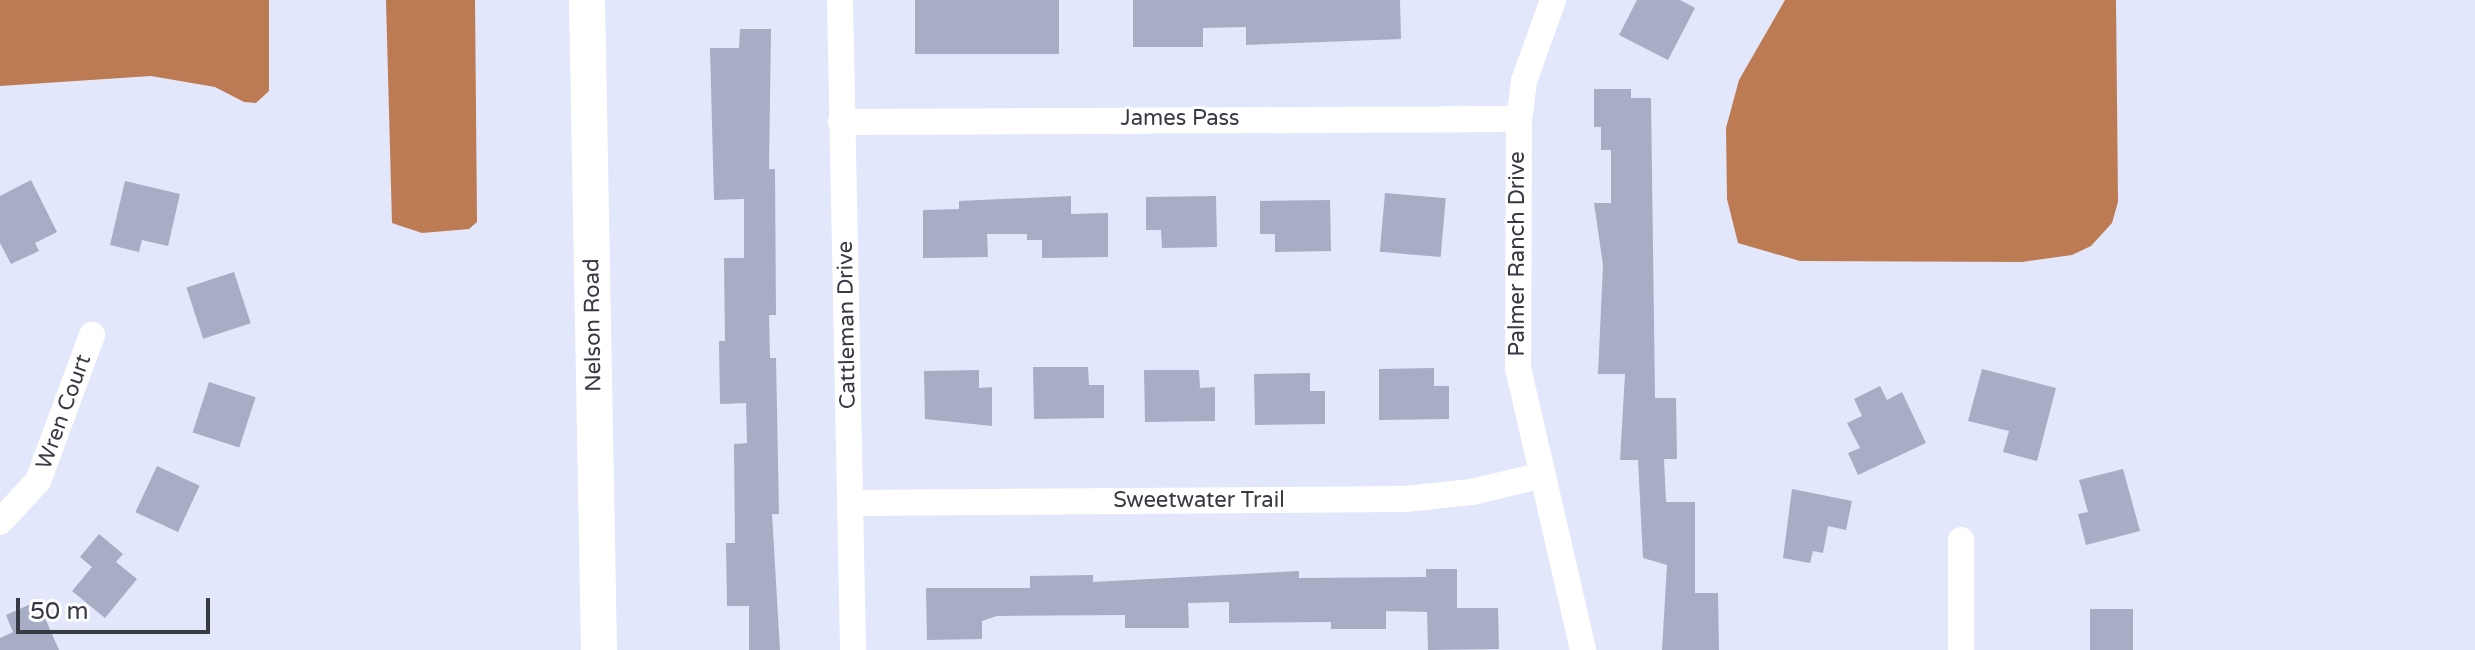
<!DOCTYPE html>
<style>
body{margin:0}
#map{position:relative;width:2475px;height:650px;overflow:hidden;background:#e2e7fb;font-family:"Varela Round",sans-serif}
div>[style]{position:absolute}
.water>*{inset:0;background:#bc7b52}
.building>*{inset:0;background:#a7adc5;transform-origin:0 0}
.street>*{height:26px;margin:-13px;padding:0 13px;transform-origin:13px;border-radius:13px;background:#fff}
.secondary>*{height:36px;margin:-18px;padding:0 18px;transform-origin:18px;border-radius:18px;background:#fff}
span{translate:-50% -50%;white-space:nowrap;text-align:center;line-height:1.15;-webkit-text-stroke:6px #fff;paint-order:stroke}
.street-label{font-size:22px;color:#373943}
.scale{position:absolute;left:16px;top:598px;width:194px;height:36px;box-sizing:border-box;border:4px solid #373943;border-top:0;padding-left:10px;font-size:24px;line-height:28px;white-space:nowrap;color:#373943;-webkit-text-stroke:6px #fff;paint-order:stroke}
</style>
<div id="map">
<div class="water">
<i style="clip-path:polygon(0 0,269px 0,269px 91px,256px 103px,244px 102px,215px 87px,151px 76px,0 86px)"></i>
<i style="clip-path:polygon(386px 0,475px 0,477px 222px,469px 229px,422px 233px,392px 223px)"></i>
<i style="clip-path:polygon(1785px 0,2116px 0,2118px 202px,2112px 223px,2091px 246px,2072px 255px,2022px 262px,1800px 261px,1738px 243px,1727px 199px,1726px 128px,1739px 80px)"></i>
</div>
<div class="building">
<i style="left:915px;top:0;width:144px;height:54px"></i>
<i style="clip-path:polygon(1133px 0,1400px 0,1401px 39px,1246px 45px,1246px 27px,1203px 28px,1203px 47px,1133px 47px)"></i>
<i style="clip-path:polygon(1637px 0,1680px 0,1695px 8px,1668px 60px,1619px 35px)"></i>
<i style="clip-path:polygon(740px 29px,771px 29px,769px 169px,775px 169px,776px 315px,769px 315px,770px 358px,776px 358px,779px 514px,772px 514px,780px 650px,749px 650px,749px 606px,727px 606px,726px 543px,735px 543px,734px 444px,747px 443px,746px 403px,720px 404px,719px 341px,725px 341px,724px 258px,744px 258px,744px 199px,714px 200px,710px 48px,739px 48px)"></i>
<i style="clip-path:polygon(1594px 89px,1631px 89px,1631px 98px,1651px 98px,1655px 398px,1676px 398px,1677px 459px,1664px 459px,1666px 502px,1695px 502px,1695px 593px,1718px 593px,1719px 650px,1662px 650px,1667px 565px,1643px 558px,1638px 460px,1620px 460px,1625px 374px,1598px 374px,1603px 265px,1594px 203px,1611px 203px,1611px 150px,1601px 150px,1601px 127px,1594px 127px)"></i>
<i style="clip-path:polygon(31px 180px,57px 232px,35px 243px,39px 251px,11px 264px,0 243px,0 196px)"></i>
<i style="clip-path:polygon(125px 181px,180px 194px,168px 246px,142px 240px,139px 252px,110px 245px)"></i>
<i style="left:1385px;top:193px;width:61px;height:59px;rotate:5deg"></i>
<i style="clip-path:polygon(1071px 196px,1071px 214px,1108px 213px,1108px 257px,1042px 258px,1042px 240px,1027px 240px,1027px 234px,987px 234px,988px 257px,923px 258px,923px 210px,959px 209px,959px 201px)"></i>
<i style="clip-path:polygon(1216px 196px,1217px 247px,1162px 248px,1161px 230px,1146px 230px,1146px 197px)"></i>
<i style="clip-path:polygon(1330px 200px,1331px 251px,1275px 252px,1275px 234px,1260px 234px,1260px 201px)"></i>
<i style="left:234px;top:272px;width:54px;height:50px;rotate:72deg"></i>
<i style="clip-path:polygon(1033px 367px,1088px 367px,1089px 385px,1104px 385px,1104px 418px,1034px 419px)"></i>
<i style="clip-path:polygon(1434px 368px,1434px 386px,1449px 386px,1449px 419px,1379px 420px,1379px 369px)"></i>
<i style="clip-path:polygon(1982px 369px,2056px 388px,2037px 461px,2003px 452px,2009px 431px,1968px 421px)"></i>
<i style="clip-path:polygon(979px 370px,979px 388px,992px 387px,992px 426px,925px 419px,924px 371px)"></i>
<i style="clip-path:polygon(1144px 370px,1199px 370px,1200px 388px,1215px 387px,1215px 421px,1145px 422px)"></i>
<i style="clip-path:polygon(1310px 373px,1310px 391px,1325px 391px,1325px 424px,1255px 425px,1254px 374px)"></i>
<i style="left:209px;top:382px;width:49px;height:53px;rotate:18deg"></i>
<i style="clip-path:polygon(1880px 386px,1887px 400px,1902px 392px,1926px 443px,1858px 475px,1848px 453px,1860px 448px,1847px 423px,1862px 416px,1854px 399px)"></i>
<i style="left:157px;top:466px;width:47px;height:51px;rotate:25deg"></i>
<i style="clip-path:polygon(2123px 469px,2140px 531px,2086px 545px,2078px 514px,2088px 512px,2079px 480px)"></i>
<i style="clip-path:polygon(1792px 489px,1852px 501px,1846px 530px,1828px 526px,1823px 553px,1813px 551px,1810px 563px,1783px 558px)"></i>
<i style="clip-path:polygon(99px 534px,123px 554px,116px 562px,137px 579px,105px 618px,72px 591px,92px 567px,80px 557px)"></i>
<i style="clip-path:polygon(1426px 569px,1457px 569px,1457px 608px,1498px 608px,1499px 649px,1428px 650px,1427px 612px,1386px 611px,1386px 629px,1331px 629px,1331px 622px,1229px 623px,1229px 602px,1188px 603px,1189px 628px,1125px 628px,1125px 615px,997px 616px,982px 621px,982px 639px,927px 640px,926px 588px,1030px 588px,1030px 576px,1093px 575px,1093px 582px,1299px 571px,1299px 578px,1426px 577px)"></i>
<i style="clip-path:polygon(31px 604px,39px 604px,59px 650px,0 650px,0 638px,13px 632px,6px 615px)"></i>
<i style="left:2090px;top:609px;width:43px;height:41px"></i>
</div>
<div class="street">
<i style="left:840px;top:0;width:650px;rotate:88.85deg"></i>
<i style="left:1553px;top:0;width:86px;rotate:109.7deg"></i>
<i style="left:1524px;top:81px;width:38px;rotate:97deg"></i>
<i style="left:1519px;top:119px;width:249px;rotate:90.2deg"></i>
<i style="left:1518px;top:368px;width:289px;rotate:77deg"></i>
<i style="left:841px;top:122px;width:678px;rotate:-0.25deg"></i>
<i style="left:851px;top:503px;width:554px;rotate:-0.41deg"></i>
<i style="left:1405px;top:499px;width:67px;rotate:-6deg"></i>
<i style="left:1472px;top:492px;width:73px;rotate:-13.5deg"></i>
<i style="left:0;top:522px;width:56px;rotate:-47.2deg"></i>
<i style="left:38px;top:481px;width:156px;rotate:-69.7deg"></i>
<i style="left:1961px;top:540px;width:110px;rotate:90deg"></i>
</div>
<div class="secondary">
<i style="left:587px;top:0;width:650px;rotate:88.94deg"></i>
</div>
<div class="street-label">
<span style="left:1180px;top:119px">James Pass</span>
<span style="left:1518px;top:254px;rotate:-90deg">Palmer Ranch Drive</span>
<span style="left:593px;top:325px;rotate:-91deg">Nelson Road</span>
<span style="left:847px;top:325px;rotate:-91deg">Cattleman Drive</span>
<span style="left:64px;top:412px;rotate:-70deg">Wren Court</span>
<span style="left:1199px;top:501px">Sweetwater Trail</span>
</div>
<div class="scale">50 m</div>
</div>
